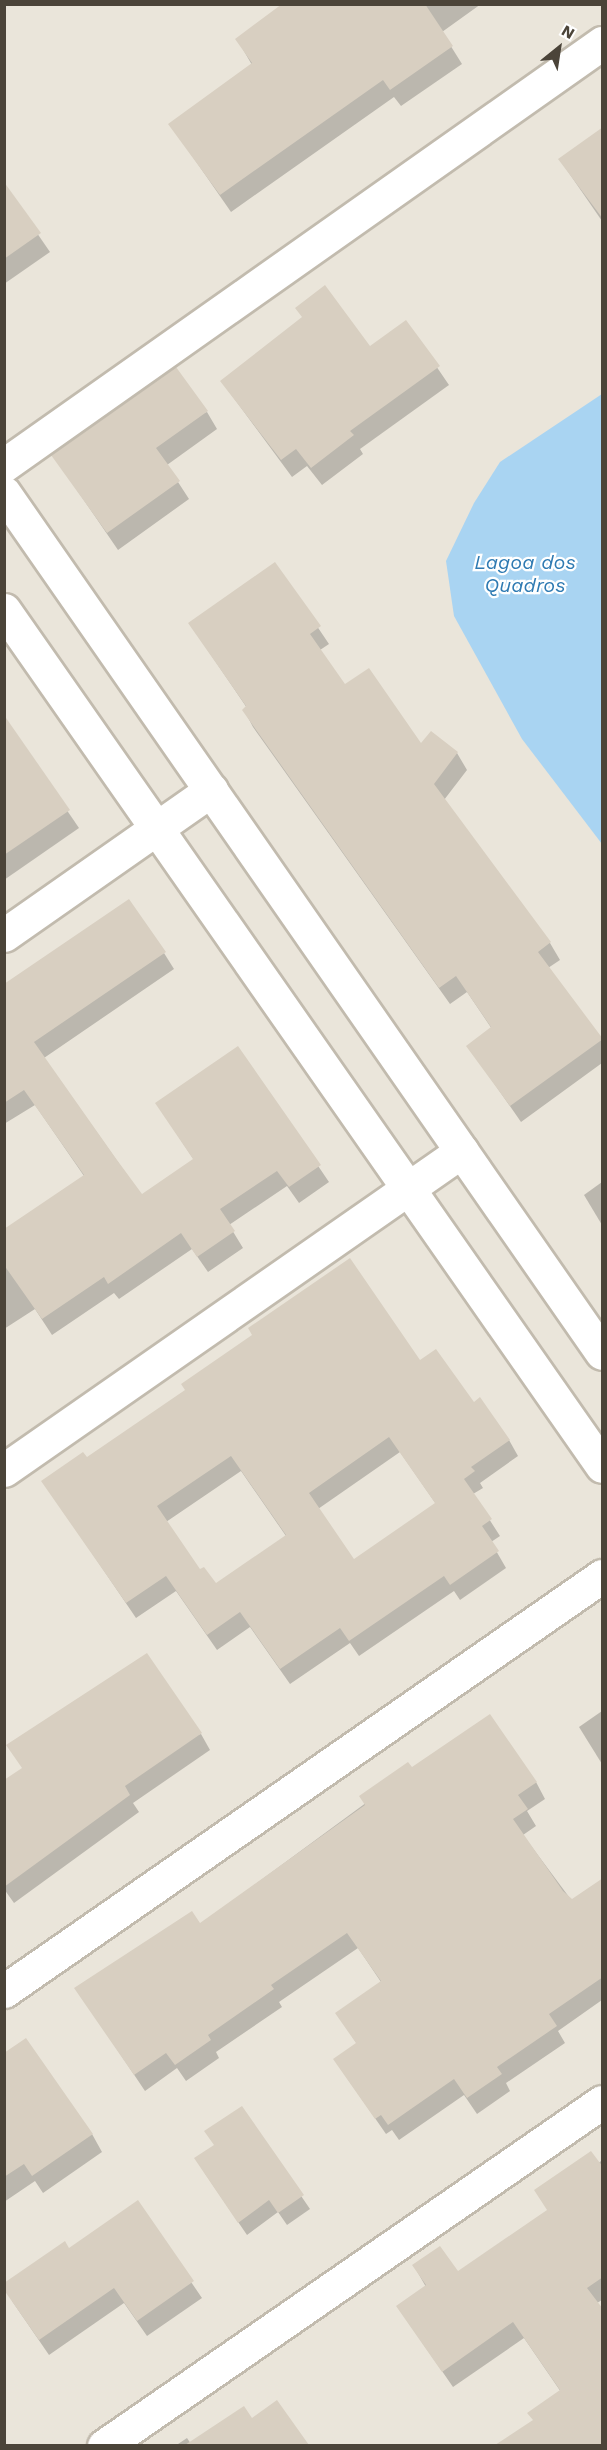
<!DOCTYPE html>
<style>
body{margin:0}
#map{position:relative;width:607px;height:2450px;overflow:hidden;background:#f6f3ec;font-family:"Work Sans",sans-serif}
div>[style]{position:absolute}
.residential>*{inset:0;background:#eae5da;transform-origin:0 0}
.water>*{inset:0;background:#a9d4f2}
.shadow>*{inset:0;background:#0003}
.building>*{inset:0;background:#d8cfc1}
.roads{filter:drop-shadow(2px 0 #c2bbae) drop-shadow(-2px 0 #c2bbae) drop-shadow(0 2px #c2bbae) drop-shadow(0 -2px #c2bbae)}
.street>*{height:33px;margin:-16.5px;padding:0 16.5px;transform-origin:16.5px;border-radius:16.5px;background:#fff}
span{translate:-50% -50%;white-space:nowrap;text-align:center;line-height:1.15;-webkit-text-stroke:4.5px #fff;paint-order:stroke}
.water-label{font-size:20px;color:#2e7ab2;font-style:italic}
.frame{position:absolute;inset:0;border:6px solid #4b4439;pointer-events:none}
.north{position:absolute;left:529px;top:18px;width:60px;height:60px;-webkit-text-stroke:4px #fff;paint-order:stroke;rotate:30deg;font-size:16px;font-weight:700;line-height:24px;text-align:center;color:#4b4439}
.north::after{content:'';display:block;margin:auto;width:21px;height:27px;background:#4b4439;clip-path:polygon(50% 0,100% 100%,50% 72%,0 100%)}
</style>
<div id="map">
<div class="residential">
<i style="left:5px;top:5px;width:597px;height:2440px"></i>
</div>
<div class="water">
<i style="clip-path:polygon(602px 394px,602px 844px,522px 739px,454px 616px,446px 561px,474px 503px,500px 462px)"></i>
</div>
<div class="shadow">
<i style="clip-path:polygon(284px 4px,481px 4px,442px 32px,462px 64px,401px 106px,394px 97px,231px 212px,170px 124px,252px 65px,237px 39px)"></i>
<i style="clip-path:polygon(602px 129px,602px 221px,560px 160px)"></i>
<i style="clip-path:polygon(4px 185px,50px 252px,4px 284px)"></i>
<i style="clip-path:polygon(406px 322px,449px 385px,360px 449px,363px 454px,322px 485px,307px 466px,292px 477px,222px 382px,370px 348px)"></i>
<i style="clip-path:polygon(207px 412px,217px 429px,167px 465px,189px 499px,118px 550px,53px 455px)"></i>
<i style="clip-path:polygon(275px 564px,329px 644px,320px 650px,345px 686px,421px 746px,457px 753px,467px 770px,444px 800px,550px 943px,560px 960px,548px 968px,602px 1042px,602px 1063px,521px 1122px,468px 1046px,492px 1029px,467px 992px,450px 1004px,253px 727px,244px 710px,247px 708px,190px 624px)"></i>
<i style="clip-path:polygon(4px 718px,79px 828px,4px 880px)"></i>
<i style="clip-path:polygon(164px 953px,174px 969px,44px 1058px,142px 1196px,194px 1160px,157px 1104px,238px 1048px,329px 1182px,299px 1203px,287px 1186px,229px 1225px,243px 1248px,208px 1272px,192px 1249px,119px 1299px,114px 1293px,52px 1335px,35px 1309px,4px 1329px,4px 1231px,84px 1176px,35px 1105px,4px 1124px,4px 997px)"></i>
<i style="clip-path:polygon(602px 1182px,602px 1225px,584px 1195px)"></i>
<i style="clip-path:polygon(evenodd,420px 1362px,473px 1404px,509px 1440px,518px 1456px,480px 1483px,483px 1488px,473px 1494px,500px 1536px,491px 1542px,506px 1568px,460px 1600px,454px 1591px,359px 1656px,350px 1643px,290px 1684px,250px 1627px,217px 1650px,176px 1591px,136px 1618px,43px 1481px,87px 1459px,420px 1362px,400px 1452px,436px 1504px,353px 1561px,318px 1509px,400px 1452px,420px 1362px,241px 1471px,286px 1536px,215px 1586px,200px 1571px,166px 1522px,241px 1471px)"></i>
<i style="clip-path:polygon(602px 1711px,602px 1764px,579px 1727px)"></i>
<i style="clip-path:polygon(201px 1734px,210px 1750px,133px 1803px,139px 1812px,14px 1903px,4px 1889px,4px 1782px)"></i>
<i style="clip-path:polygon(412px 1769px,536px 1782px,545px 1799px,527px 1811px,536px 1826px,523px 1835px,572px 1901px,602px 1880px,602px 2000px,558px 2031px,565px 2043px,506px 2083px,510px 2091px,477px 2114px,464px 2095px,399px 2140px,392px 2130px,386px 2134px,345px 2075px,357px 2044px,337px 2013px,381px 1982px,358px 1948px,279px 2002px,282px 2007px,216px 2052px,219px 2058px,186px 2081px,177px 2068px,145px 2091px,76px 1988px,200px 1925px)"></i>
<i style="clip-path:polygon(4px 2052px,92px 2134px,102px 2152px,43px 2193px,35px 2181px,4px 2202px)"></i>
<i style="clip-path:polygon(241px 2108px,310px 2209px,287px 2225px,278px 2212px,247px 2235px,204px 2172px,215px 2146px)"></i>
<i style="clip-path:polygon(602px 2160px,602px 2300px,597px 2303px,602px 2311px,602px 2446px,500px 2446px,534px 2421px,561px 2392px,524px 2338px,453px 2387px,408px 2322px,426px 2287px,414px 2266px,457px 2273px,548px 2211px)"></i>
<i style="clip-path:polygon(137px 2203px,202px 2298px,147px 2336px,124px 2303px,49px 2355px,12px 2301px,69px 2250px)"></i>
<i style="clip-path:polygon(277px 2402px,308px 2446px,175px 2446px,187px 2438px,191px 2444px,251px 2420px)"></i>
</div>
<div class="building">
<i style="clip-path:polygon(282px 4px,425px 4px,453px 46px,390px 90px,383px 80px,220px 195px,168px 124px,252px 63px,235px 39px)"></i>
<i style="clip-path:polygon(603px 127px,603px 219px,558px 159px)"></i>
<i style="clip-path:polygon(4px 182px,41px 233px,4px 259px)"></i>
<i style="clip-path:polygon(325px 285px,370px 346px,406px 320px,440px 366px,350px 431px,354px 435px,311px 468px,296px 449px,281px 460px,220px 381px,302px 317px,295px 308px)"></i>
<i style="clip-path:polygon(176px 367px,208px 411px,156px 448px,180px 481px,107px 533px,51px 455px)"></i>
<i style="clip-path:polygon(275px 562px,321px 626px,310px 634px,345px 684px,369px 668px,421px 743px,431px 731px,458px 752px,434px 784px,551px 942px,538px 952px,603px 1039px,510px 1106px,466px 1046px,491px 1027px,456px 976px,439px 988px,242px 710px,246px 706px,188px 623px)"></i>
<i style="clip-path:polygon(4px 715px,70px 810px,4px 855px)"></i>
<i style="clip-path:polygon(129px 899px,166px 952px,34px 1042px,117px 1160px,142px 1194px,193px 1159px,155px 1103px,238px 1046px,321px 1165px,289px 1187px,277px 1171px,220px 1209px,235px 1231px,197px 1257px,181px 1233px,108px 1284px,104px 1277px,42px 1319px,4px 1265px,4px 1229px,84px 1175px,24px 1090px,4px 1103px,4px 984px)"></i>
<i style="clip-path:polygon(evenodd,350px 1258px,420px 1360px,436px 1349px,474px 1402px,480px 1397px,510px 1440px,471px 1467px,475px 1471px,464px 1479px,492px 1519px,482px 1526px,499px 1551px,450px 1585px,444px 1576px,349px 1641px,340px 1628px,280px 1669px,240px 1612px,207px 1635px,166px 1576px,126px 1603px,41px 1481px,83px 1452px,87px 1457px,185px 1390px,181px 1384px,252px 1335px,248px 1328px,350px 1258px,389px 1437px,435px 1503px,354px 1559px,309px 1493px,389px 1437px,350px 1258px,231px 1456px,286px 1535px,216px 1583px,204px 1567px,200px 1569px,157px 1506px,231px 1456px)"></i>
<i style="clip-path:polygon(147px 1653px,202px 1733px,125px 1786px,130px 1795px,4px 1887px,4px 1780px,22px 1768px,6px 1745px)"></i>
<i style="clip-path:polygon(490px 1714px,537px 1782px,518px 1795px,528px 1809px,513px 1819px,563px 1891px,572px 1899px,603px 1878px,603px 1977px,549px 2014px,557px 2026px,497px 2067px,502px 2074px,467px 2098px,454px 2079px,388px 2125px,381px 2115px,375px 2119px,333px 2059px,356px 2043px,335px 2013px,381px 1981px,347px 1933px,271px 1985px,274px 1989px,208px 2035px,211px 2040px,175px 2065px,166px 2053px,134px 2075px,74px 1988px,192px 1911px,200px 1923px,365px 1805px,359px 1796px,408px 1762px,412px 1767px)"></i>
<i style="clip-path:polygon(26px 2038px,93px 2134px,32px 2176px,24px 2164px,4px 2177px,4px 2053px)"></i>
<i style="clip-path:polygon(242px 2106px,304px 2195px,278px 2213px,269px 2200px,238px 2223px,194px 2158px,214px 2145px,204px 2131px)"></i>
<i style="clip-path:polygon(591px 2151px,603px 2167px,603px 2277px,587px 2288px,603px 2309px,603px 2445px,495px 2445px,533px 2420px,527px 2413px,560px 2390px,513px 2322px,442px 2372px,396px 2306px,426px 2285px,412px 2265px,440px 2246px,458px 2271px,547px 2210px,534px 2190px)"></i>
<i style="clip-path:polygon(138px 2200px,194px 2281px,137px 2321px,114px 2288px,39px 2340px,4px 2290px,4px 2283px,65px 2241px,69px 2248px)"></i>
<i style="clip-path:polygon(277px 2400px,309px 2445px,185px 2445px,244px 2406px,252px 2418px)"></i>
</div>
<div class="roads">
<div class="street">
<i style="left:4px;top:465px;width:732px;rotate:-35.21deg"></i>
<i style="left:4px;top:493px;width:1047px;rotate:55.19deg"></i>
<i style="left:4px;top:610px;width:1044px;rotate:55.06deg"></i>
<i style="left:4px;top:935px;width:253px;rotate:-35deg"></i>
<i style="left:4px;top:1470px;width:558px;rotate:-34.86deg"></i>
<i style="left:4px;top:1991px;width:728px;rotate:-34.76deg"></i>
<i style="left:104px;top:2446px;width:605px;rotate:-34.64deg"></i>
</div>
</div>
<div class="water-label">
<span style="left:525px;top:574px">Lagoa dos<br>Quadros</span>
</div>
<div class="frame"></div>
<div class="north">N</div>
</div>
